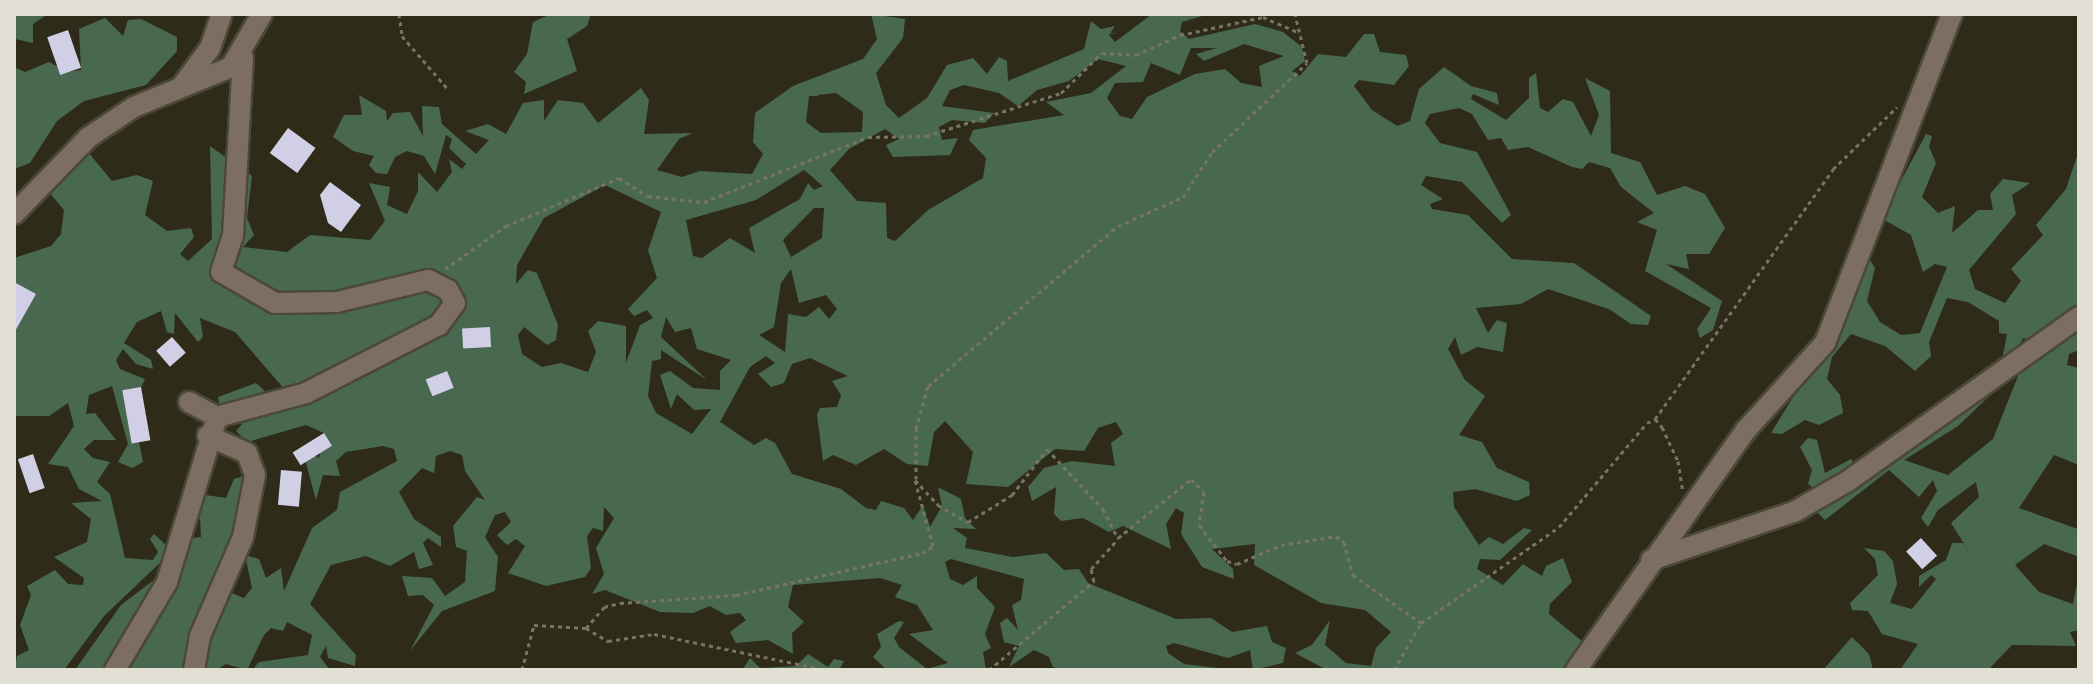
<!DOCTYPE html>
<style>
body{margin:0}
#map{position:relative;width:2093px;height:684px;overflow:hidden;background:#2f2b19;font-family:Lato,sans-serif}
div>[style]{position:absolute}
.forest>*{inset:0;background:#486950}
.building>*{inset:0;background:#d1cfe5;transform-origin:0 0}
.path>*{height:3px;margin-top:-1.5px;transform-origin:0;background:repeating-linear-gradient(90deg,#777465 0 4px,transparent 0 8px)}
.roads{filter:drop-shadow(2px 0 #4c4837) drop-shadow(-2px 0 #4c4837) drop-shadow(0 2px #4c4837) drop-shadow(0 -2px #4c4837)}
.minor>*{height:20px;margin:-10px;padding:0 10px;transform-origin:10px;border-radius:10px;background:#7d6e64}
span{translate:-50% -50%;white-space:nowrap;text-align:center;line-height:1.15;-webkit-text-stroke:8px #2f2b19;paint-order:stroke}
.frame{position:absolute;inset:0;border:16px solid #e2e0d5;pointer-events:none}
</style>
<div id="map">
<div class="forest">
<i style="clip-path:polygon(14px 14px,48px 14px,33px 24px,33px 43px,15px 39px)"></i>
<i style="clip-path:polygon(591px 14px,587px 26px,567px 39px,577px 71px,524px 94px,526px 82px,514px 72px,527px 54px,533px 22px,551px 14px)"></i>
<i style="clip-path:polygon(evenodd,871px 14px,905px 19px,903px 38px,876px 73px,886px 105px,899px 118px,927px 98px,947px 65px,973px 58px,987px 74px,999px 57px,1007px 61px,1008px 81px,1084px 49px,1091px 21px,1101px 29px,1115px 26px,1109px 35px,1115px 42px,1152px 14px,1209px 14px,1182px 22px,1180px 31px,1189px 39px,1255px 24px,1283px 32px,1302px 47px,1305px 61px,1292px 71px,1300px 76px,1318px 54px,1346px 57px,1364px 34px,1374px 34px,1380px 52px,1406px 55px,1409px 66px,1394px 85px,1359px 80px,1354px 86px,1372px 110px,1397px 126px,1410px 121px,1419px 89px,1444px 67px,1471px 86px,1497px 93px,1499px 105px,1473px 94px,1471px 99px,1506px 120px,1529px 98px,1529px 78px,1536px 73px,1540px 108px,1548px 112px,1563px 99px,1573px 102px,1591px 136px,1599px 115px,1585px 78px,1610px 91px,1611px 153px,1640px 162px,1657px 195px,1685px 186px,1705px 194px,1725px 228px,1709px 254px,1686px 254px,1689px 269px,1666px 264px,1722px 301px,1713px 330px,1700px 338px,1697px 329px,1711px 308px,1645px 271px,1657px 230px,1637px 222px,1654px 213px,1621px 187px,1610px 168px,1589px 162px,1582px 169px,1572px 167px,1528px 147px,1508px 150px,1501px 138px,1488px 140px,1472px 114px,1459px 108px,1430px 114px,1425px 123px,1440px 143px,1477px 152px,1511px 215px,1502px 223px,1462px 182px,1426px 176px,1421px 185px,1443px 199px,1430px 204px,1432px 209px,1468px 215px,1512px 259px,1574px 263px,1651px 316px,1648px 325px,1631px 324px,1609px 309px,1548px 289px,1521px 304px,1476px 308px,1488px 333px,1497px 320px,1507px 323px,1503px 352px,1477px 347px,1461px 355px,1455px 337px,1448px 349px,1465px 380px,1485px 396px,1459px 435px,1482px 442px,1497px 468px,1529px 482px,1530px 495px,1517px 501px,1475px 489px,1453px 492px,1454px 507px,1479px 545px,1489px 537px,1503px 544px,1524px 528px,1532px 530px,1500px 560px,1480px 559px,1477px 569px,1503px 585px,1523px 564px,1542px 576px,1546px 566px,1563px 558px,1572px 582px,1550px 604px,1549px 614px,1583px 642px,1572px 660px,1561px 670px,1327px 670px,1295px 653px,1312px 645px,1330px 620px,1325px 645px,1346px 663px,1371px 666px,1376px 648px,1391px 632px,1365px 610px,1321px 603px,1254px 565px,1255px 544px,1212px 549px,1233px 569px,1234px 579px,1202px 567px,1181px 534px,1184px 513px,1176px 508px,1166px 524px,1171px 549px,1123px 526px,1109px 532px,1083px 518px,1061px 521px,1054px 514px,1056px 487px,1032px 501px,1028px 487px,1044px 468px,1072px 461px,1115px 466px,1111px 443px,1123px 434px,1116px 422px,1098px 428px,1084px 451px,1055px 449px,1008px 487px,966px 484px,973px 452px,945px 421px,934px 432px,928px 466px,907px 464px,884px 449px,856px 465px,833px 455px,823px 461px,817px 415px,820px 408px,837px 407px,841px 395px,832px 381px,848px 376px,810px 358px,792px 364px,784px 383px,771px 387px,758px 374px,775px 363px,766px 356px,750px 367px,720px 422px,754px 445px,766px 438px,775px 443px,792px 474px,841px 489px,866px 508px,876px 510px,881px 501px,904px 508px,913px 520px,923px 505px,930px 527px,942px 506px,938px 487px,961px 499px,965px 518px,976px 529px,953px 528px,967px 538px,965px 548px,1013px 557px,1046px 553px,1064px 570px,1079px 569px,1088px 583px,1176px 619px,1211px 618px,1232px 632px,1267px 626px,1272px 642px,1286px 648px,1283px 663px,1253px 670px,1250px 650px,1228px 658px,1174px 643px,1166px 646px,1168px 653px,1184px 664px,1234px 670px,1067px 670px,1053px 667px,1049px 657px,1034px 650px,1009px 667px,1019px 646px,1004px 642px,1000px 623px,1007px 618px,1018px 630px,1012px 605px,1021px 600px,1024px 579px,951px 559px,945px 562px,950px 579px,963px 585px,977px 576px,977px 588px,995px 607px,985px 634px,991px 648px,983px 652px,986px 670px,887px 670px,873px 657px,881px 647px,877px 634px,899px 621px,904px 622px,894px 638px,899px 647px,927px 669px,948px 663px,909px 634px,933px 630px,917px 605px,895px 597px,902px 585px,880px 578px,793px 585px,788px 607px,804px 622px,792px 633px,793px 654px,768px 640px,736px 643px,730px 632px,746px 620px,740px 613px,726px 615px,710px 606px,693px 613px,660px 612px,605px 590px,592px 594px,604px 574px,596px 548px,614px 518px,604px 507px,603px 531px,593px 528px,587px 536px,591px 568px,585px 577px,546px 586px,508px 573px,525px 546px,516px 539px,507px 545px,497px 535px,511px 522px,505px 512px,495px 515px,485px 537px,498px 557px,495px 591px,442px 611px,410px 651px,434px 605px,423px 595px,408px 596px,402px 576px,432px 578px,445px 596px,465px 582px,467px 551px,456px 547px,453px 526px,477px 497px,485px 500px,465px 471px,462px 455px,450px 451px,436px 456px,434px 473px,422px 468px,399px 492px,414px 519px,441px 537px,441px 547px,428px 538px,423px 543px,433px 565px,419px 569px,414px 552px,390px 566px,366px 556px,331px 565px,310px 604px,356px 655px,355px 666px,328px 658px,326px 646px,320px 657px,330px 670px,252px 670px,259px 662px,308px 655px,312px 635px,287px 622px,283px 631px,271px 628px,264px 635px,247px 670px,226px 664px,216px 670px,75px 670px,121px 605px,163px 573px,191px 538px,201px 537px,200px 519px,187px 514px,199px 494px,226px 498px,234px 479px,247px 475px,250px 513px,219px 588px,244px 598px,252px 588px,245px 555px,259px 559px,266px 578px,281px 568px,284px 591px,312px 528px,337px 510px,340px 492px,397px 461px,394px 449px,383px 446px,346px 452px,336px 461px,340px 476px,323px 475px,316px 500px,304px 456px,308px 449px,319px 458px,324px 433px,306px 425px,247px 442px,236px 431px,242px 424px,220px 409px,218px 397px,256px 383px,267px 393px,262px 397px,286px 391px,235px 332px,200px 318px,203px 337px,198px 342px,175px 313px,174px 334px,167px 332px,161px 311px,137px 322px,124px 343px,151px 360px,153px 369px,136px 364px,123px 349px,116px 360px,120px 369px,145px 379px,132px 407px,143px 462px,132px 468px,118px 462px,128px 444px,112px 386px,89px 395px,86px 414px,95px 413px,116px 440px,94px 440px,84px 449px,93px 458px,110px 462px,97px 482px,110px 494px,125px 558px,153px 560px,158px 552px,150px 539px,154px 534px,166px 545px,165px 558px,104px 616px,64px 670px,14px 670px,17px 656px,29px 650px,20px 625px,31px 595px,27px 586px,55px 570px,68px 584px,83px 585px,84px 578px,54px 557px,87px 542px,91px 519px,71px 503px,102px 501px,79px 489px,68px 467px,48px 464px,74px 426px,68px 403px,49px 416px,14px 416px,14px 258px,51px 246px,61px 234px,64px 210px,48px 191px,64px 146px,83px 146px,112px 181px,137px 175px,153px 181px,145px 215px,167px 231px,191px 228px,194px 237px,180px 254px,188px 261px,212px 239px,210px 146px,252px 176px,247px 218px,254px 235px,243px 247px,287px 252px,310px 235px,370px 240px,385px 221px,369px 183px,390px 187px,387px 205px,407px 214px,418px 191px,418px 172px,437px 192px,452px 172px,449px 159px,462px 169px,466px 164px,449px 148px,452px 139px,446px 135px,435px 174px,424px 156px,407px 151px,395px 157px,387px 174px,376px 173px,369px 165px,374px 156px,353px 151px,333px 137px,344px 115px,362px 115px,359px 95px,386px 111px,387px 121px,393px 113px,410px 112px,423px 136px,422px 106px,439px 107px,442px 124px,476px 154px,489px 140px,465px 131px,488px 124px,506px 134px,523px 103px,544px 100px,544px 121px,558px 100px,583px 103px,598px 123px,641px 88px,649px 100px,644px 134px,693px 133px,679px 139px,657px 170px,682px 177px,700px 171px,752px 174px,763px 154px,753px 142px,755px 113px,793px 86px,863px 59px,877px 39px,871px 14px,1244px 44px,1284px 56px,1259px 66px,1262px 87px,1241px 83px,1225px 69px,1195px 74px,1147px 97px,1132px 119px,1120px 116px,1107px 98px,1115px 83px,1143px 82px,1151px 63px,1180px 75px,1191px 48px,1217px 48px,1196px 54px,1204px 61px,1244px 44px,871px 14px,1098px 59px,1126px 66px,1091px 93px,1046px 102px,1064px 115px,973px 130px,969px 140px,986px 158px,983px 178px,928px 210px,895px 241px,887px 238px,886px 203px,857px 201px,830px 170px,849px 149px,885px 129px,899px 139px,886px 145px,893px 157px,950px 155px,958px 138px,942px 140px,939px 127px,952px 120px,985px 123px,994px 113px,942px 106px,950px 90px,964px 85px,999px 93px,1018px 106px,1037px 90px,1069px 81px,1098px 59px,871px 14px,836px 93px,863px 112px,862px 132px,821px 133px,806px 122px,809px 96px,836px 93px,871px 14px,804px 170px,823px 186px,814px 190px,808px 183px,800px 199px,749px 228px,755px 253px,730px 238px,702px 258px,693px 256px,686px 220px,756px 200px,804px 170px,871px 14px,605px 185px,661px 212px,648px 250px,657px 278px,628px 309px,634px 316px,647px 310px,653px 318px,640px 325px,626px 363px,626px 326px,598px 321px,588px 331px,596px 352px,588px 372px,561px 363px,542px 367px,522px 354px,518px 335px,524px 327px,547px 345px,556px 340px,558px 325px,537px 273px,528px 270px,516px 284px,517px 265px,544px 218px,605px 185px,871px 14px,814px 208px,824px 208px,822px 238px,791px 257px,783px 240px,814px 208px,871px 14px,791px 269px,799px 303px,826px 295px,837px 309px,829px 319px,819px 307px,806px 317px,788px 314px,785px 352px,759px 335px,774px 327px,781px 283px,791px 269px,871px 14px,666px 317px,675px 332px,691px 328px,697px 349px,731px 360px,720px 371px,720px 390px,693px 388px,670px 371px,660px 375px,671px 409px,677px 394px,694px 410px,711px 409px,692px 434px,656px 413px,648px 396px,652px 361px,661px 359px,661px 350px,707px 380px,661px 337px,666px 317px)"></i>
<i style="clip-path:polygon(105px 18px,123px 36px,128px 20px,141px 19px,177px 37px,177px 51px,146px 85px,84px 101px,57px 121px,30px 163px,14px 169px,14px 67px,25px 72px,49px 62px,68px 72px,81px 70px,79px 29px)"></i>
<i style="clip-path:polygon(1926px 134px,1932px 136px,1929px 147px,1936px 163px,1922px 197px,1938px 213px,1955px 206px,1952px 233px,1978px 210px,1993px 210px,1990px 194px,2003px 179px,2030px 183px,2012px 195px,2016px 214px,1969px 270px,1975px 289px,2005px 303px,2021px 281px,2011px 269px,2043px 235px,2036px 225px,2066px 189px,2079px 150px,2079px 310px,2031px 340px,2023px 338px,2015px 354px,2002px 360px,2007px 334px,1999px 333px,1999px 321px,1968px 302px,1947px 298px,1929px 342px,1931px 356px,1915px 371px,1885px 346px,1851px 334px,1832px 357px,1827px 379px,1840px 395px,1843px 413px,1819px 425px,1805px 420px,1782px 434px,1771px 433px,1852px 301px,1868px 257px,1875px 268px,1867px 301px,1880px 322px,1901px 335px,1920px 333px,1947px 267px,1935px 264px,1923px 272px,1911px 235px,1881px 218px)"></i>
<i style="clip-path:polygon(2079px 323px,2079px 350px,2069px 354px,2067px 365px,2079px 368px,2079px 465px,2054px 455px,2019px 508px,2078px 529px,2079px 557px,2044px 544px,2015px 565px,2039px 592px,2073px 604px,2079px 574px,2079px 630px,2070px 632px,2076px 646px,2012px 645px,1988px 670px,1900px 670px,1918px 644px,1882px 634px,1868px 611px,1852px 610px,1850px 603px,1878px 575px,1875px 559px,1864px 548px,1884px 551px,1893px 561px,1897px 584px,1890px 603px,1912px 609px,1936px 579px,1931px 575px,1919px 587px,1919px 576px,1946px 560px,1952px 543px,1963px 543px,1971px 555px,1951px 523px,1979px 497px,1976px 482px,1938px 510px,1928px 527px,1921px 518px,1937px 491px,1933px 480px,1919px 497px,1889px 470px,1825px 520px,1817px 512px,1820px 493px,1808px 484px,1812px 470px,1800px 447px,1808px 438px,1817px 440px,1825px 473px,1851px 459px,1856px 467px,2003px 383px,1958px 426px,1904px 460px,1948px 475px,1993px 439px,2020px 371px)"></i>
<i style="clip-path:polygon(1852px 637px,1869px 654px,1873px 670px,1823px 670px)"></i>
<i style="clip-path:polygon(808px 654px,828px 667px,834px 659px,844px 661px,839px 670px,743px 669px,750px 658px,760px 668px,796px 666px)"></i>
</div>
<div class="building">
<i style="left:68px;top:30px;width:40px;height:22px;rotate:71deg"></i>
<i style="left:288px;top:128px;width:34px;height:31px;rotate:36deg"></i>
<i style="clip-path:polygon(330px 182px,361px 205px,341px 232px,328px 223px,320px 195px)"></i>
<i style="clip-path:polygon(14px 282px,36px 294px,14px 333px)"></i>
<i style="left:490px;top:327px;width:20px;height:28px;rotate:87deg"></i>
<i style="left:172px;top:337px;width:21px;height:21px;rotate:49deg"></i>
<i style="left:447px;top:371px;width:18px;height:23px;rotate:68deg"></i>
<i style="left:141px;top:387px;width:54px;height:19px;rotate:80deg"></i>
<i style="left:324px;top:433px;width:15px;height:37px;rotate:58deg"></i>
<i style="left:33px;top:454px;width:36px;height:16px;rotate:71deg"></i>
<i style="left:281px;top:470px;width:21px;height:35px;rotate:5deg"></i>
<i style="left:1921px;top:538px;width:24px;height:20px;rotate:48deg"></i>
</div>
<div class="path">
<i style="left:399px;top:14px;width:22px;rotate:82deg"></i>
<i style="left:402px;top:36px;width:69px;rotate:49.1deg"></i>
<i style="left:445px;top:269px;width:75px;rotate:-35.2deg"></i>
<i style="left:506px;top:226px;width:123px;rotate:-23deg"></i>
<i style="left:619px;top:178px;width:34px;rotate:32deg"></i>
<i style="left:648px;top:196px;width:56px;rotate:6.1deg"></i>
<i style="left:704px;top:202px;width:176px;rotate:-21.6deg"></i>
<i style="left:868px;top:137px;width:58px;rotate:-1deg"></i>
<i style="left:926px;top:136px;width:142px;rotate:-17.7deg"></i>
<i style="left:1061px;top:93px;width:57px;rotate:-44.3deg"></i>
<i style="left:1102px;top:53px;width:34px;rotate:3deg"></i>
<i style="left:1136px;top:55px;width:48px;rotate:-24.4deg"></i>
<i style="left:1180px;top:35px;width:85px;rotate:-12.2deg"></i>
<i style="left:1263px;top:17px;width:40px;rotate:23.4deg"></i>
<i style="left:1655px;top:419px;width:307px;rotate:-54.5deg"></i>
<i style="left:1833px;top:169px;width:89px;rotate:-44.1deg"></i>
<i style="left:916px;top:479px;width:50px;rotate:-90deg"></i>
<i style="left:916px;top:429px;width:45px;rotate:-74.4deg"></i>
<i style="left:928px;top:386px;width:248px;rotate:-40.1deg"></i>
<i style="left:1118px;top:226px;width:71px;rotate:-24deg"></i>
<i style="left:1183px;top:197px;width:54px;rotate:-57.2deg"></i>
<i style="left:1212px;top:152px;width:130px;rotate:-43.1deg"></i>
<i style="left:1307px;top:63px;width:50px;rotate:-103.8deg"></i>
<i style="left:586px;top:628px;width:26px;rotate:31deg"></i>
<i style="left:608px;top:641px;width:47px;rotate:-8.7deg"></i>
<i style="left:654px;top:634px;width:177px;rotate:11.8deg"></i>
<i style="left:522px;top:670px;width:47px;rotate:-75.1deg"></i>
<i style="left:534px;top:625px;width:52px;rotate:3.3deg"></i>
<i style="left:586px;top:628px;width:28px;rotate:-49deg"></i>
<i style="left:604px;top:607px;width:16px;rotate:-14deg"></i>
<i style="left:620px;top:603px;width:116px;rotate:-3.9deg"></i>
<i style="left:736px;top:595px;width:191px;rotate:-12.7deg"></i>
<i style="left:922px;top:553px;width:13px;rotate:-32deg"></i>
<i style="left:933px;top:546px;width:68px;rotate:-105.3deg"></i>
<i style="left:915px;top:480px;width:34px;rotate:47deg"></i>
<i style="left:938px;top:505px;width:34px;rotate:30deg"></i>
<i style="left:968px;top:522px;width:52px;rotate:-31.5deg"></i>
<i style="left:1012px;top:495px;width:58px;rotate:-52.7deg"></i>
<i style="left:1047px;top:449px;width:82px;rotate:47deg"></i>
<i style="left:1103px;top:509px;width:33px;rotate:63deg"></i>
<i style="left:1118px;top:538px;width:94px;rotate:-38.9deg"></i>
<i style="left:1191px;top:479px;width:18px;rotate:45deg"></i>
<i style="left:1204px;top:492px;width:33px;rotate:99deg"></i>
<i style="left:1199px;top:525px;width:46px;rotate:52.1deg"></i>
<i style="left:1227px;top:561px;width:10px;rotate:17deg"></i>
<i style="left:1237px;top:564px;width:48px;rotate:-23.4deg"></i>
<i style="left:1281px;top:545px;width:56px;rotate:-9.3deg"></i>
<i style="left:1336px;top:536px;width:10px;rotate:37deg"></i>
<i style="left:1344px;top:542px;width:34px;rotate:75deg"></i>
<i style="left:1353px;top:575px;width:83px;rotate:35.2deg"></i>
<i style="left:989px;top:670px;width:138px;rotate:-40.3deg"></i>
<i style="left:1094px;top:581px;width:12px;rotate:-104deg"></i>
<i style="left:1091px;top:569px;width:40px;rotate:-48deg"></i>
<i style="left:1394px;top:670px;width:54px;rotate:-60.1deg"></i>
<i style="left:1421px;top:623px;width:168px;rotate:-34.8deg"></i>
<i style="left:1559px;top:527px;width:136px;rotate:-49.8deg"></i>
<i style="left:1647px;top:423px;width:9px;rotate:-27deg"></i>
<i style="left:1655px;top:419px;width:11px;rotate:49deg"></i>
<i style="left:1662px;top:427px;width:38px;rotate:65deg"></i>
<i style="left:1678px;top:461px;width:30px;rotate:81deg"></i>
</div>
<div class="roads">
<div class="minor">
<i style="left:182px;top:86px;width:47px;rotate:-53.6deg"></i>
<i style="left:210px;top:48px;width:36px;rotate:-71deg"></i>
<i style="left:14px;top:214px;width:107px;rotate:-45.8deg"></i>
<i style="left:89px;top:137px;width:54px;rotate:-33.7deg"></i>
<i style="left:134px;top:107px;width:105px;rotate:-22.4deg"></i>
<i style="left:231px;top:67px;width:61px;rotate:-59.7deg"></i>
<i style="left:189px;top:402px;width:32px;rotate:28deg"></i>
<i style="left:1651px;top:560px;width:151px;rotate:-18.6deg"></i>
<i style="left:1794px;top:512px;width:62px;rotate:-29.9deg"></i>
<i style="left:1848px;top:481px;width:283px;rotate:-35.4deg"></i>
<i style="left:115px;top:670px;width:102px;rotate:-59.4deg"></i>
<i style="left:167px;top:582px;width:172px;rotate:-73.1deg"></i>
<i style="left:217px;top:417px;width:92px;rotate:-15.1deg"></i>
<i style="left:306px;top:393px;width:149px;rotate:-27.1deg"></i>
<i style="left:439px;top:325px;width:27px;rotate:-54deg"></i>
<i style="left:455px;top:303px;width:15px;rotate:-118deg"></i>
<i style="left:448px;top:290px;width:22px;rotate:-153deg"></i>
<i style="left:428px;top:280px;width:94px;rotate:166.4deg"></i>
<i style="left:337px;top:302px;width:62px;rotate:179.1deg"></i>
<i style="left:275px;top:303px;width:62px;rotate:-150.1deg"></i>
<i style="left:221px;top:272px;width:38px;rotate:-72deg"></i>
<i style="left:233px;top:236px;width:179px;rotate:-86.8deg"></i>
<i style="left:194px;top:670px;width:35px;rotate:-80deg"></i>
<i style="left:200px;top:636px;width:108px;rotate:-66.5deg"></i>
<i style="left:243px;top:537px;width:63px;rotate:-79deg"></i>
<i style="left:255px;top:475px;width:23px;rotate:-110deg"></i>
<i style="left:247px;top:453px;width:43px;rotate:-156.4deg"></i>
<i style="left:1576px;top:670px;width:294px;rotate:-54.7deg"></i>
<i style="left:1746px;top:430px;width:118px;rotate:-47.8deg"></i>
<i style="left:1825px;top:343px;width:353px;rotate:-68.9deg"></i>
</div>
</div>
<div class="frame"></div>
</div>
